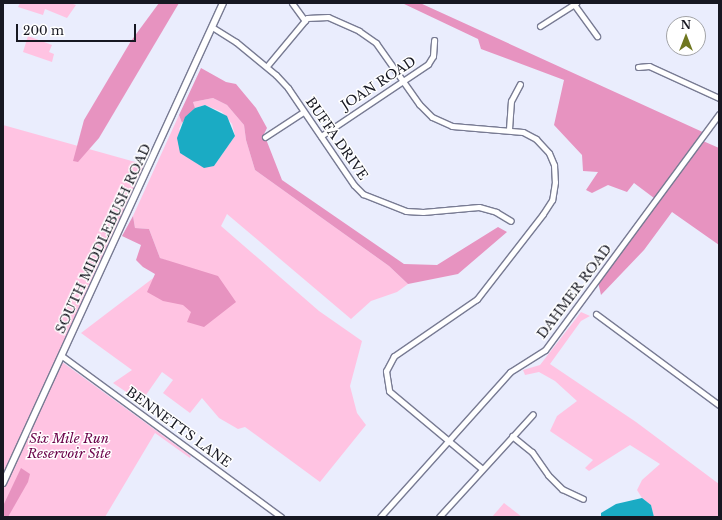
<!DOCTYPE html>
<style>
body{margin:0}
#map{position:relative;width:722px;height:520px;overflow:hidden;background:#eaedfd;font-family:"Libre Baskerville",serif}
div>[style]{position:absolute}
.green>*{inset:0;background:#ffc3e2}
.forest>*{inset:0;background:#e793c0}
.water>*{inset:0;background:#1aabc4}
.roads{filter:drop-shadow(1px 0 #787b93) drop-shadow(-1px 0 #787b93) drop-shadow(0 1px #787b93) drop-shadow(0 -1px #787b93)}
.minor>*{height:5px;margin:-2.5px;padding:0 2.5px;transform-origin:2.5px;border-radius:2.5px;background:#fff}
.tertiary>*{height:6px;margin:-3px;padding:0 3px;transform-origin:3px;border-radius:3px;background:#fff}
span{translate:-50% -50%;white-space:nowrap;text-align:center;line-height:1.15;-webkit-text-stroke:3px #fff;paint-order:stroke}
.street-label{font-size:13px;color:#171822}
.park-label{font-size:13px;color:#690148;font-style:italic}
.frame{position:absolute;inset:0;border:4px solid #171822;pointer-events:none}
.north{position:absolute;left:666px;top:16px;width:40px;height:40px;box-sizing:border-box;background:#fff;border:1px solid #a2a3a7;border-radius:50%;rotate:0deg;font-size:11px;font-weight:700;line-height:16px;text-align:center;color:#171822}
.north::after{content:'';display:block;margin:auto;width:14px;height:18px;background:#6f7720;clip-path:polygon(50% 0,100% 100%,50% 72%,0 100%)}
.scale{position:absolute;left:16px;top:24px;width:120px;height:18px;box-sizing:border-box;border:2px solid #171822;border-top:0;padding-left:5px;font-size:12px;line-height:14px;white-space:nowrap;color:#171822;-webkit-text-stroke:3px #fff;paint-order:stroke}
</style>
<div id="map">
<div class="green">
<i style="clip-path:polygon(20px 3px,70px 3px,76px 5px,67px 18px,45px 9px,43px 15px,18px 7px)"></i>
<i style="clip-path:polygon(28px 36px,52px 45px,49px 52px,54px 54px,52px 62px,23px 52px)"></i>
<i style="clip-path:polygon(213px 98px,227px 105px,244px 125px,246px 140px,255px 170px,389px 266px,408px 284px,397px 292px,371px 301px,351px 319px,227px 214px,221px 226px,319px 311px,362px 341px,350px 386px,357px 413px,366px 425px,320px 482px,245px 427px,238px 429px,219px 418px,202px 398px,190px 413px,163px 393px,173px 380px,162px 372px,141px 402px,113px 383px,132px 370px,81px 333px,173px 263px,160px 258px,149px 229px,135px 228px,133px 216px,179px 115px,182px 123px,179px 129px,214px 166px,235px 136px,232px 124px,222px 112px,205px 105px,195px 108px,193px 102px)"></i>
<i style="clip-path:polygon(3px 125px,146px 165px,58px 359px,191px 456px,190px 458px,155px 433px,105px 517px,3px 517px)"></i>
<i style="clip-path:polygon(581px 312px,590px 316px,581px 321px,550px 364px,636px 422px,719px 484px,719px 517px,654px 517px,651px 505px,642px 498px,637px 490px,642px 480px,660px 464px,630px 445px,589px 471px,585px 468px,593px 460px,550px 431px,557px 416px,577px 401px,555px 381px,539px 372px,525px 375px,523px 370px,540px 365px)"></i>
<i style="clip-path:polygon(504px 503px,522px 517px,492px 517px)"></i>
</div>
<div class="forest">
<i style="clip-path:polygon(159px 3px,179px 3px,99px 138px,78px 162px,73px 161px,84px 120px,131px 41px)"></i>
<i style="clip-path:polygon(402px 3px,420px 3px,707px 134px,703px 141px,719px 148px,719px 245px,672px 212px,644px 250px,601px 295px,598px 282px,658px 201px,634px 183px,627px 192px,608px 185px,592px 193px,586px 190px,598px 172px,583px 171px,582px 155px,554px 125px,564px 80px,481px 49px,478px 39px)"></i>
<i style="clip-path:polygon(201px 68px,226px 82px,236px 84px,256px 108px,267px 128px,264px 134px,282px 180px,404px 264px,437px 265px,498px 227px,507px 232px,458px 274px,408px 284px,389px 266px,255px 170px,246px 140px,244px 125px,227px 105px,213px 98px,193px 102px,195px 108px,182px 123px,179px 115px)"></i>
<i style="clip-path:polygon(133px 216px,135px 228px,149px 229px,160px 258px,218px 276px,236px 302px,204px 327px,187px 322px,191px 312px,183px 305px,163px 301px,147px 292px,155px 274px,143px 267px,136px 260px,141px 245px,122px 236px)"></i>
<i style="clip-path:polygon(21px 468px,30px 474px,28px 482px,8px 517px,3px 517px,3px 506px)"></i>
</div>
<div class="water">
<i style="clip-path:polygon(205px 105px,227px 116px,235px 136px,214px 166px,204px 168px,180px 153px,177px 138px,185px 117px,195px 108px)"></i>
<i style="clip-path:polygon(642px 498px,651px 505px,654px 517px,601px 517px,601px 513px,616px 504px)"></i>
</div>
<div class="roads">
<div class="minor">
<i style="left:292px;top:3px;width:22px;rotate:54deg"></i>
<i style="left:573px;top:3px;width:41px;rotate:54deg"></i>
<i style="left:540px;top:26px;width:43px;rotate:-32.6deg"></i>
<i style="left:212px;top:27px;width:28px;rotate:32deg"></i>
<i style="left:236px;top:42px;width:52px;rotate:39.5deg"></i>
<i style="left:276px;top:75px;width:18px;rotate:47deg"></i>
<i style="left:288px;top:88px;width:117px;rotate:55.8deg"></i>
<i style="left:354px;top:185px;width:13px;rotate:45deg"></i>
<i style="left:363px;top:194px;width:46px;rotate:21.6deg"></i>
<i style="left:406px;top:211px;width:17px;rotate:3deg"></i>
<i style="left:423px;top:212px;width:56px;rotate:-5.1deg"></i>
<i style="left:479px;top:207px;width:18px;rotate:16deg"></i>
<i style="left:496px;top:212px;width:17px;rotate:31deg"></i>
<i style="left:267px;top:66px;width:62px;rotate:-50.2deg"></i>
<i style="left:307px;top:18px;width:21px;rotate:-3deg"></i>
<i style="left:328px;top:17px;width:34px;rotate:24deg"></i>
<i style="left:359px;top:31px;width:21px;rotate:35deg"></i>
<i style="left:376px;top:43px;width:75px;rotate:54.8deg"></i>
<i style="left:419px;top:104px;width:18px;rotate:45deg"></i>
<i style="left:432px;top:117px;width:22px;rotate:24deg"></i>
<i style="left:452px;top:126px;width:71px;rotate:4.8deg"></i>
<i style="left:523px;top:132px;width:15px;rotate:28deg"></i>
<i style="left:536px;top:139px;width:19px;rotate:47deg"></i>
<i style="left:549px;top:153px;width:13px;rotate:67deg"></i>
<i style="left:554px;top:165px;width:17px;rotate:87deg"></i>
<i style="left:555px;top:182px;width:18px;rotate:99deg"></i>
<i style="left:552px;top:200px;width:17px;rotate:123deg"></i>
<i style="left:543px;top:214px;width:108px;rotate:127.8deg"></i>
<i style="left:477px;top:299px;width:101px;rotate:145.5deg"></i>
<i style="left:394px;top:356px;width:17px;rotate:118deg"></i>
<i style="left:386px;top:371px;width:20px;rotate:81deg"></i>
<i style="left:389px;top:391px;width:120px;rotate:39.9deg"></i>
<i style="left:638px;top:67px;width:11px;rotate:-5deg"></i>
<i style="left:649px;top:66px;width:77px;rotate:24.6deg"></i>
<i style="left:509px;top:129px;width:28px;rotate:-86deg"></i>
<i style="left:511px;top:101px;width:19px;rotate:-62deg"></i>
<i style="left:321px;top:136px;width:129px;rotate:-33.9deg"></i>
<i style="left:428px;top:64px;width:9px;rotate:-58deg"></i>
<i style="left:433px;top:56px;width:16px;rotate:-86deg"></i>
<i style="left:265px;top:137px;width:45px;rotate:-33.3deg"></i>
<i style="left:596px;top:314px;width:153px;rotate:36.5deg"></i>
<i style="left:62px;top:356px;width:272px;rotate:36.3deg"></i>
<i style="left:512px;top:436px;width:26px;rotate:39deg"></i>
<i style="left:532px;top:452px;width:28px;rotate:55deg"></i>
<i style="left:548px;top:475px;width:20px;rotate:45deg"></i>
<i style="left:562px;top:489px;width:23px;rotate:25deg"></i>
<i style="left:380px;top:517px;width:195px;rotate:-48.1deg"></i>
<i style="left:510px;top:372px;width:41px;rotate:-32.2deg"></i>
<i style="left:545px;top:350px;width:293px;rotate:-53.6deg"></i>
<i style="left:439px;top:517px;width:139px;rotate:-47.6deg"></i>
</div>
<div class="tertiary">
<i style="left:3px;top:483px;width:528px;rotate:-65.38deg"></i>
</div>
</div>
<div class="street-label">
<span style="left:379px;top:84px;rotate:-33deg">JOAN ROAD</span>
<span style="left:336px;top:139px;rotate:55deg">BUFFA DRIVE</span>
<span style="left:104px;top:239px;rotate:-65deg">SOUTH MIDDLEBUSH ROAD</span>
<span style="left:575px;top:292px;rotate:-53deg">DAHMER ROAD</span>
<span style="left:178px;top:428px;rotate:36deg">BENNETTS LANE</span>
</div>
<div class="park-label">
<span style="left:69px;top:447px">Six Mile Run<br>Reservoir Site</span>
</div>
<div class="frame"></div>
<div class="north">N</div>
<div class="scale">200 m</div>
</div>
